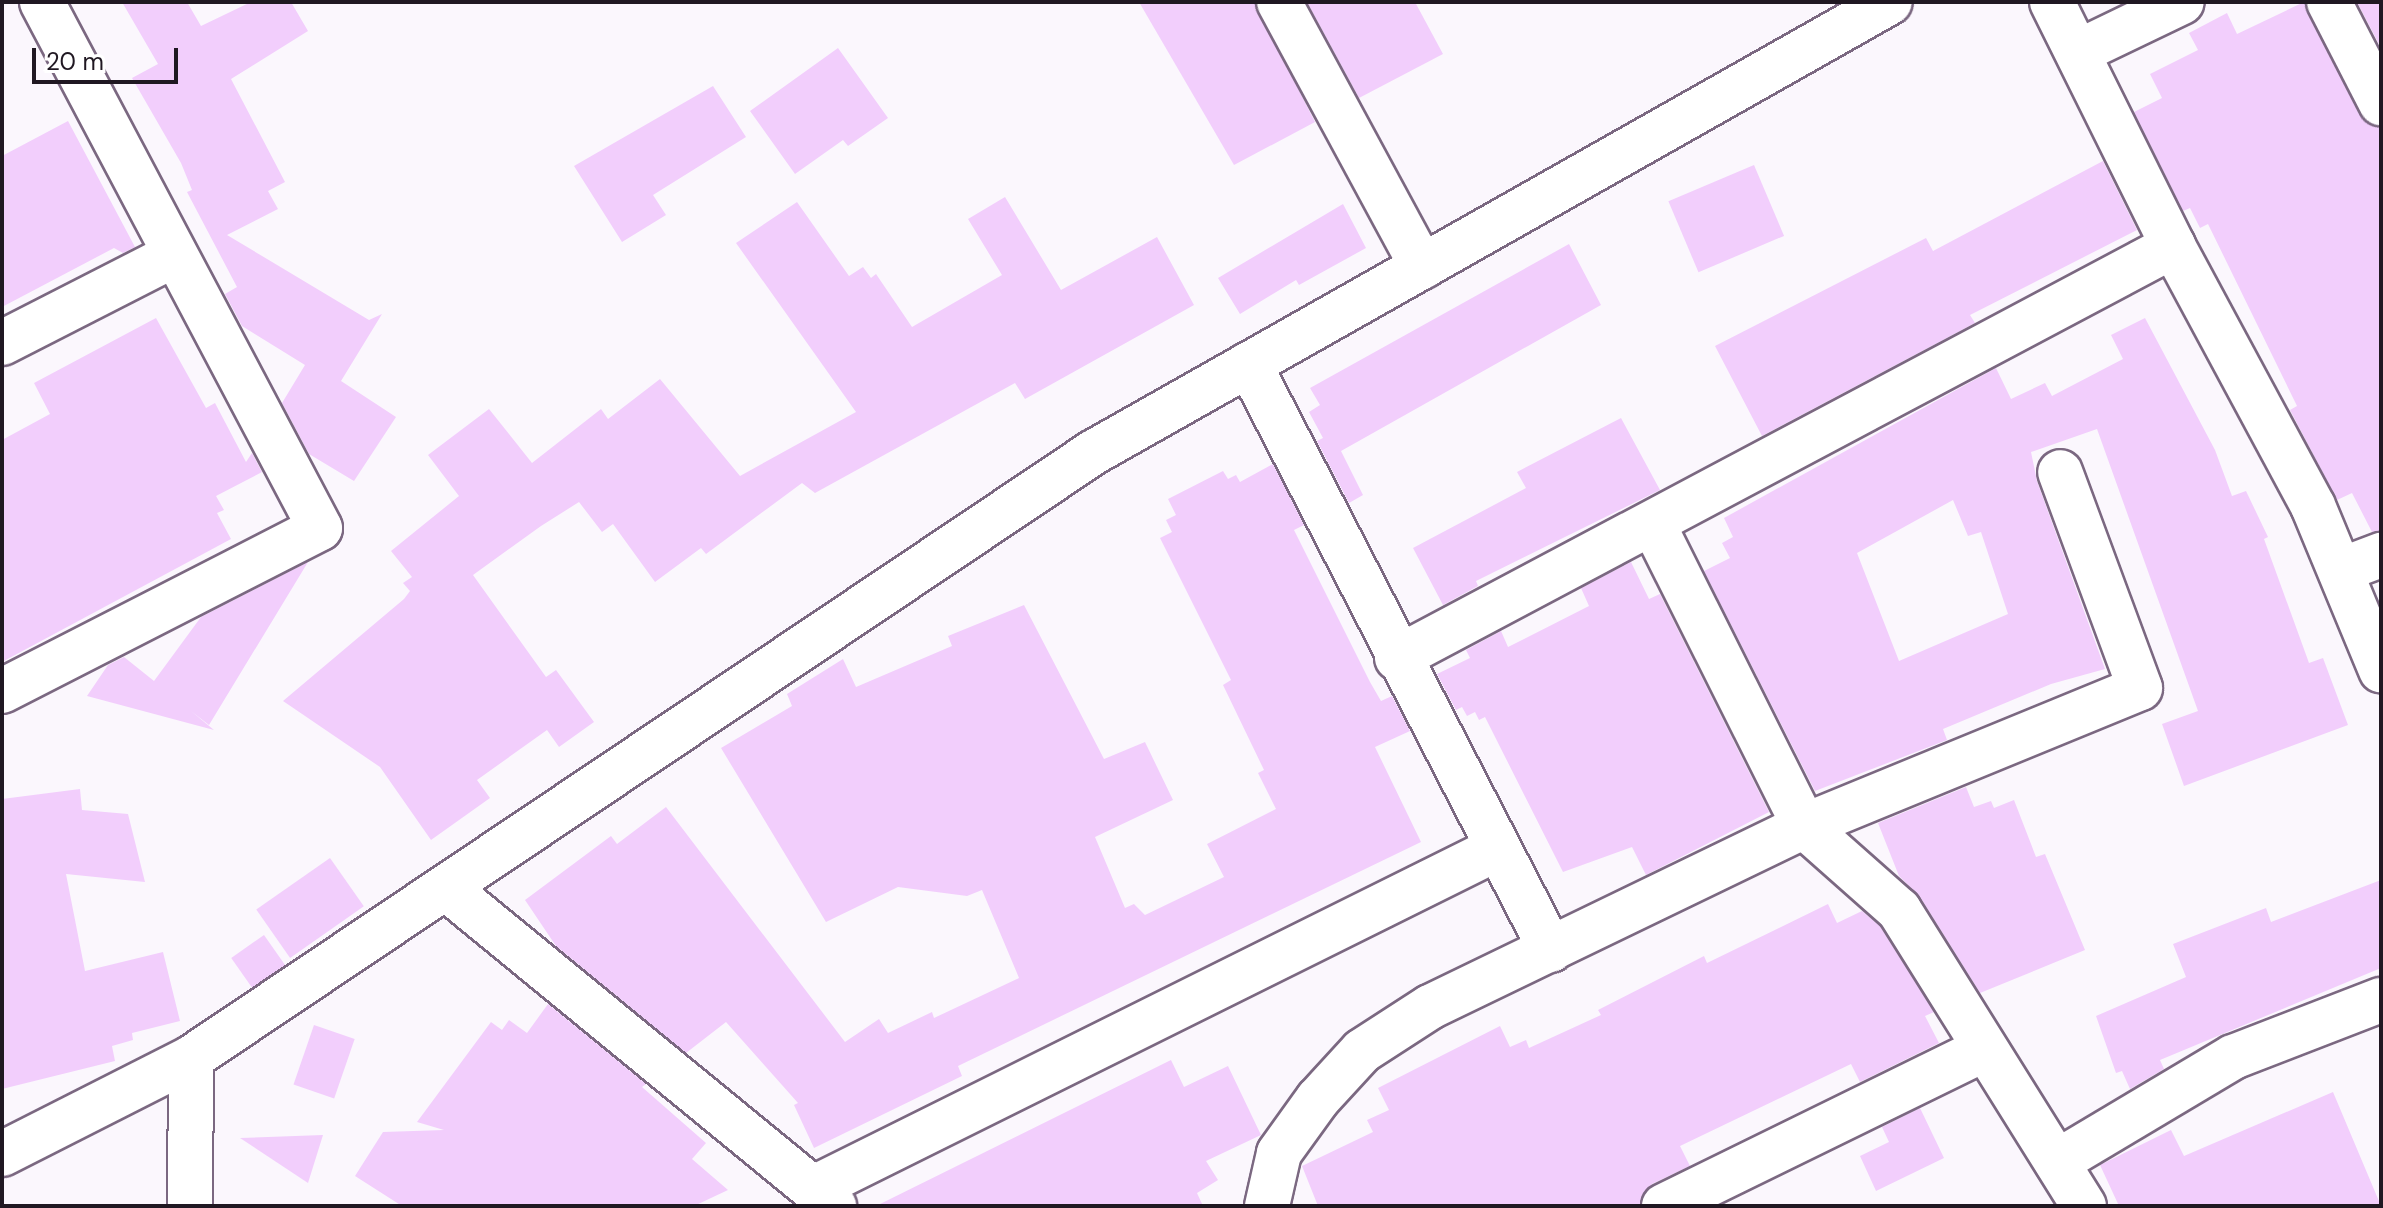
<!DOCTYPE html>
<style>
body{margin:0}
#map{position:relative;width:2383px;height:1208px;overflow:hidden;background:#fbf7fd;font-family:"DM Sans",sans-serif}
div>[style]{position:absolute}
.building>*{inset:0;background:#f2cefc;transform-origin:0 0}
.roads{filter:drop-shadow(2px 0 #7b6881) drop-shadow(-2px 0 #7b6881) drop-shadow(0 2px #7b6881) drop-shadow(0 -2px #7b6881)}
.minor>*{height:44px;margin:-22px;padding:0 22px;transform-origin:22px;border-radius:22px;background:#fff}
span{translate:-50% -50%;white-space:nowrap;text-align:center;line-height:1.15;-webkit-text-stroke:6px #fff;paint-order:stroke}
.frame{position:absolute;inset:0;border:4px solid #201822;pointer-events:none}
.scale{position:absolute;left:32px;top:48px;width:146px;height:36px;box-sizing:border-box;border:4px solid #201822;border-top:0;padding-left:10px;font-size:24px;line-height:28px;white-space:nowrap;color:#201822;-webkit-text-stroke:6px #fff;paint-order:stroke}
</style>
<div id="map">
<div class="building">
<i style="clip-path:polygon(122px 2px,187px 2px,201px 26px,251px 2px,291px 2px,308px 31px,231px 79px,285px 182px,268px 191px,278px 209px,227px 235px,369px 320px,382px 314px,341px 381px,396px 417px,354px 481px,309px 454px,282px 403px,305px 365px,242px 326px,225px 294px,237px 287px,187px 192px,192px 190px,181px 163px,132px 78px,158px 64px)"></i>
<i style="clip-path:polygon(1139px 2px,1254px 2px,1315px 122px,1234px 165px)"></i>
<i style="clip-path:polygon(1307px 2px,1415px 2px,1443px 54px,1359px 98px)"></i>
<i style="clip-path:polygon(2304px 2px,2359px 114px,2381px 128px,2381px 531px,2372px 532px,2352px 493px,2337px 500px,2290px 410px,2297px 406px,2208px 224px,2200px 228px,2190px 208px,2183px 211px,2134px 112px,2162px 98px,2150px 74px,2198px 50px,2189px 33px,2227px 13px,2237px 34px)"></i>
<i style="clip-path:polygon(2357px 2px,2381px 2px,2381px 48px)"></i>
<i style="clip-path:polygon(838px 48px,888px 118px,848px 146px,843px 140px,795px 174px,750px 111px)"></i>
<i style="clip-path:polygon(713px 86px,746px 137px,653px 195px,666px 215px,622px 242px,574px 166px)"></i>
<i style="clip-path:polygon(68px 121px,135px 247px,123px 253px,114px 248px,2px 307px,2px 156px)"></i>
<i style="clip-path:polygon(2103px 161px,2137px 230px,1970px 315px,1975px 323px,1762px 436px,1715px 346px,1926px 238px,1933px 251px)"></i>
<i style="left:1754px;top:165px;width:77px;height:93px;rotate:67deg"></i>
<i style="clip-path:polygon(1005px 197px,1061px 290px,1157px 237px,1194px 305px,1025px 399px,1015px 383px,815px 493px,802px 483px,706px 554px,701px 548px,655px 582px,613px 524px,602px 532px,579px 502px,541px 526px,473px 575px,546px 677px,556px 670px,594px 722px,559px 747px,547px 730px,477px 780px,490px 798px,431px 840px,380px 767px,283px 701px,404px 599px,410px 591px,403px 583px,412px 577px,391px 551px,459px 496px,428px 455px,489px 409px,532px 463px,601px 409px,608px 419px,660px 379px,740px 476px,856px 412px,736px 243px,797px 202px,849px 276px,863px 267px,871px 278px,876px 274px,912px 327px,1002px 275px,968px 219px)"></i>
<i style="clip-path:polygon(1343px 204px,1366px 248px,1299px 285px,1296px 280px,1240px 314px,1218px 278px)"></i>
<i style="clip-path:polygon(1569px 244px,1601px 305px,1341px 451px,1363px 495px,1349px 503px,1317px 441px,1323px 438px,1309px 412px,1320px 405px,1310px 388px)"></i>
<i style="clip-path:polygon(156px 318px,206px 408px,215px 403px,246px 462px,252px 453px,262px 472px,216px 496px,224px 510px,217px 513px,231px 539px,2px 662px,2px 440px,50px 414px,34px 383px)"></i>
<i style="clip-path:polygon(evenodd,2145px 318px,2215px 450px,2232px 496px,2246px 491px,2268px 537px,2264px 539px,2309px 663px,2323px 658px,2348px 725px,2184px 786px,2162px 724px,2198px 711px,2097px 429px,2031px 452px,2037px 481px,2105px 669px,2051px 684px,1943px 729px,1947px 740px,1815px 791px,1704px 571px,1730px 558px,1722px 543px,1733px 537px,1724px 518px,1996px 368px,2011px 399px,2045px 383px,2052px 396px,2123px 359px,2111px 335px,2145px 318px,1953px 500px,1968px 536px,1981px 532px,2008px 614px,1899px 661px,1857px 553px,1953px 500px)"></i>
<i style="clip-path:polygon(1621px 418px,1660px 490px,1476px 581px,1478px 586px,1443px 605px,1413px 548px,1526px 488px,1517px 472px)"></i>
<i style="clip-path:polygon(1273px 464px,1304px 525px,1294px 530px,1370px 682px,1381px 701px,1392px 696px,1410px 731px,1375px 747px,1421px 842px,958px 1066px,962px 1076px,814px 1148px,794px 1105px,798px 1103px,726px 1022px,686px 1053px,556px 946px,525px 900px,611px 836px,617px 844px,666px 807px,845px 1042px,879px 1019px,888px 1033px,932px 1012px,934px 1018px,1019px 978px,982px 890px,967px 896px,898px 887px,826px 922px,721px 748px,792px 706px,787px 694px,843px 659px,856px 687px,952px 646px,948px 636px,1024px 605px,1104px 759px,1145px 742px,1173px 800px,1095px 837px,1125px 908px,1134px 904px,1145px 915px,1224px 877px,1207px 844px,1276px 809px,1258px 773px,1264px 770px,1223px 685px,1231px 680px,1160px 538px,1172px 532px,1166px 520px,1176px 515px,1168px 499px,1223px 471px,1228px 479px,1236px 475px,1240px 482px)"></i>
<i style="clip-path:polygon(308px 562px,209px 725px,191px 711px,214px 730px,87px 696px,108px 665px,124px 657px,154px 681px,201px 617px)"></i>
<i style="clip-path:polygon(1631px 562px,1649px 599px,1660px 594px,1769px 812px,1646px 875px,1632px 847px,1563px 872px,1485px 717px,1479px 720px,1475px 712px,1467px 716px,1462px 707px,1456px 710px,1437px 674px,1470px 658px,1466px 650px,1501px 631px,1508px 647px,1589px 606px,1581px 588px)"></i>
<i style="clip-path:polygon(1966px 787px,1974px 807px,1991px 801px,1994px 808px,2014px 800px,2036px 857px,2045px 854px,2085px 950px,1980px 993px,1920px 897px,1899px 876px,1878px 823px)"></i>
<i style="clip-path:polygon(80px 789px,82px 810px,128px 814px,145px 882px,66px 874px,85px 971px,163px 952px,180px 1021px,132px 1033px,133px 1040px,112px 1046px,115px 1061px,2px 1089px,2px 799px)"></i>
<i style="left:330px;top:858px;width:59px;height:90px;rotate:55deg"></i>
<i style="clip-path:polygon(2381px 880px,2381px 968px,2160px 1060px,2164px 1069px,2130px 1089px,2122px 1071px,2116px 1073px,2096px 1016px,2186px 977px,2173px 944px,2266px 908px,2271px 922px)"></i>
<i style="clip-path:polygon(1828px 904px,1837px 923px,1862px 911px,1880px 926px,1934px 1012px,1925px 1016px,1939px 1043px,1860px 1082px,1851px 1064px,1680px 1146px,1690px 1166px,1652px 1184px,1639px 1206px,1318px 1206px,1302px 1166px,1373px 1132px,1367px 1120px,1389px 1110px,1378px 1088px,1500px 1026px,1510px 1047px,1526px 1040px,1529px 1048px,1601px 1015px,1598px 1010px,1704px 956px,1707px 963px)"></i>
<i style="left:264px;top:935px;width:37px;height:40px;rotate:55deg"></i>
<i style="clip-path:polygon(548px 1004px,646px 1084px,642px 1087px,706px 1143px,692px 1159px,728px 1190px,694px 1206px,402px 1206px,355px 1176px,383px 1132px,444px 1130px,417px 1122px,491px 1022px,502px 1030px,509px 1020px,527px 1033px)"></i>
<i style="left:314px;top:1025px;width:43px;height:63px;rotate:19deg"></i>
<i style="clip-path:polygon(1171px 1060px,1184px 1087px,1228px 1066px,1261px 1135px,1206px 1161px,1218px 1180px,1197px 1193px,1203px 1206px,876px 1206px)"></i>
<i style="clip-path:polygon(2333px 1092px,2381px 1206px,2119px 1206px,2100px 1165px,2171px 1130px,2184px 1156px)"></i>
<i style="clip-path:polygon(1920px 1108px,1944px 1158px,1876px 1191px,1860px 1156px,1889px 1142px,1882px 1127px)"></i>
<i style="clip-path:polygon(323px 1135px,308px 1183px,240px 1138px)"></i>
</div>
<div class="roads">
<div class="minor">
<i style="left:1279px;top:2px;width:301px;rotate:61.6deg"></i>
<i style="left:2052px;top:2px;width:272px;rotate:63.6deg"></i>
<i style="left:2173px;top:246px;width:295px;rotate:61.7deg"></i>
<i style="left:2313px;top:506px;width:178px;rotate:67.5deg"></i>
<i style="left:2329px;top:2px;width:114px;rotate:62.8deg"></i>
<i style="left:2078px;top:52px;width:115px;rotate:-25.7deg"></i>
<i style="left:2px;top:343px;width:193px;rotate:-27.1deg"></i>
<i style="left:1249px;top:364px;width:659px;rotate:62.74deg"></i>
<i style="left:1653px;top:524px;width:338px;rotate:63.4deg"></i>
<i style="left:1804px;top:826px;width:363px;rotate:-22.3deg"></i>
<i style="left:2140px;top:688px;width:230px;rotate:-110.3deg"></i>
<i style="left:2341px;top:570px;width:43px;rotate:-20.6deg"></i>
<i style="left:1397px;top:658px;width:879px;rotate:-27.97deg"></i>
<i style="left:2px;top:691px;width:357px;rotate:-27.1deg"></i>
<i style="left:320px;top:528px;width:595px;rotate:-117.86deg"></i>
<i style="left:446px;top:888px;width:502px;rotate:39.34deg"></i>
<i style="left:2px;top:1154px;width:212px;rotate:-26.9deg"></i>
<i style="left:191px;top:1058px;width:1087px;rotate:-33.87deg"></i>
<i style="left:1094px;top:452px;width:914px;rotate:-29.48deg"></i>
<i style="left:2057px;top:1162px;width:205px;rotate:-30.8deg"></i>
<i style="left:2233px;top:1057px;width:159px;rotate:-21.1deg"></i>
<i style="left:814px;top:1188px;width:764px;rotate:-26.43deg"></i>
<i style="left:190px;top:1206px;width:148px;rotate:-89.6deg"></i>
<i style="left:1267px;top:1206px;width:54px;rotate:-77.2deg"></i>
<i style="left:1279px;top:1153px;width:67px;rotate:-54.2deg"></i>
<i style="left:1318px;top:1099px;width:65px;rotate:-47.5deg"></i>
<i style="left:1362px;top:1051px;width:81px;rotate:-32.9deg"></i>
<i style="left:1430px;top:1007px;width:415px;rotate:-25.8deg"></i>
<i style="left:1804px;top:826px;width:127px;rotate:41.5deg"></i>
<i style="left:1899px;top:910px;width:349px;rotate:58deg"></i>
<i style="left:1664px;top:1206px;width:356px;rotate:-26.1deg"></i>
</div>
</div>
<div class="frame"></div>
<div class="scale">20 m</div>
</div>
